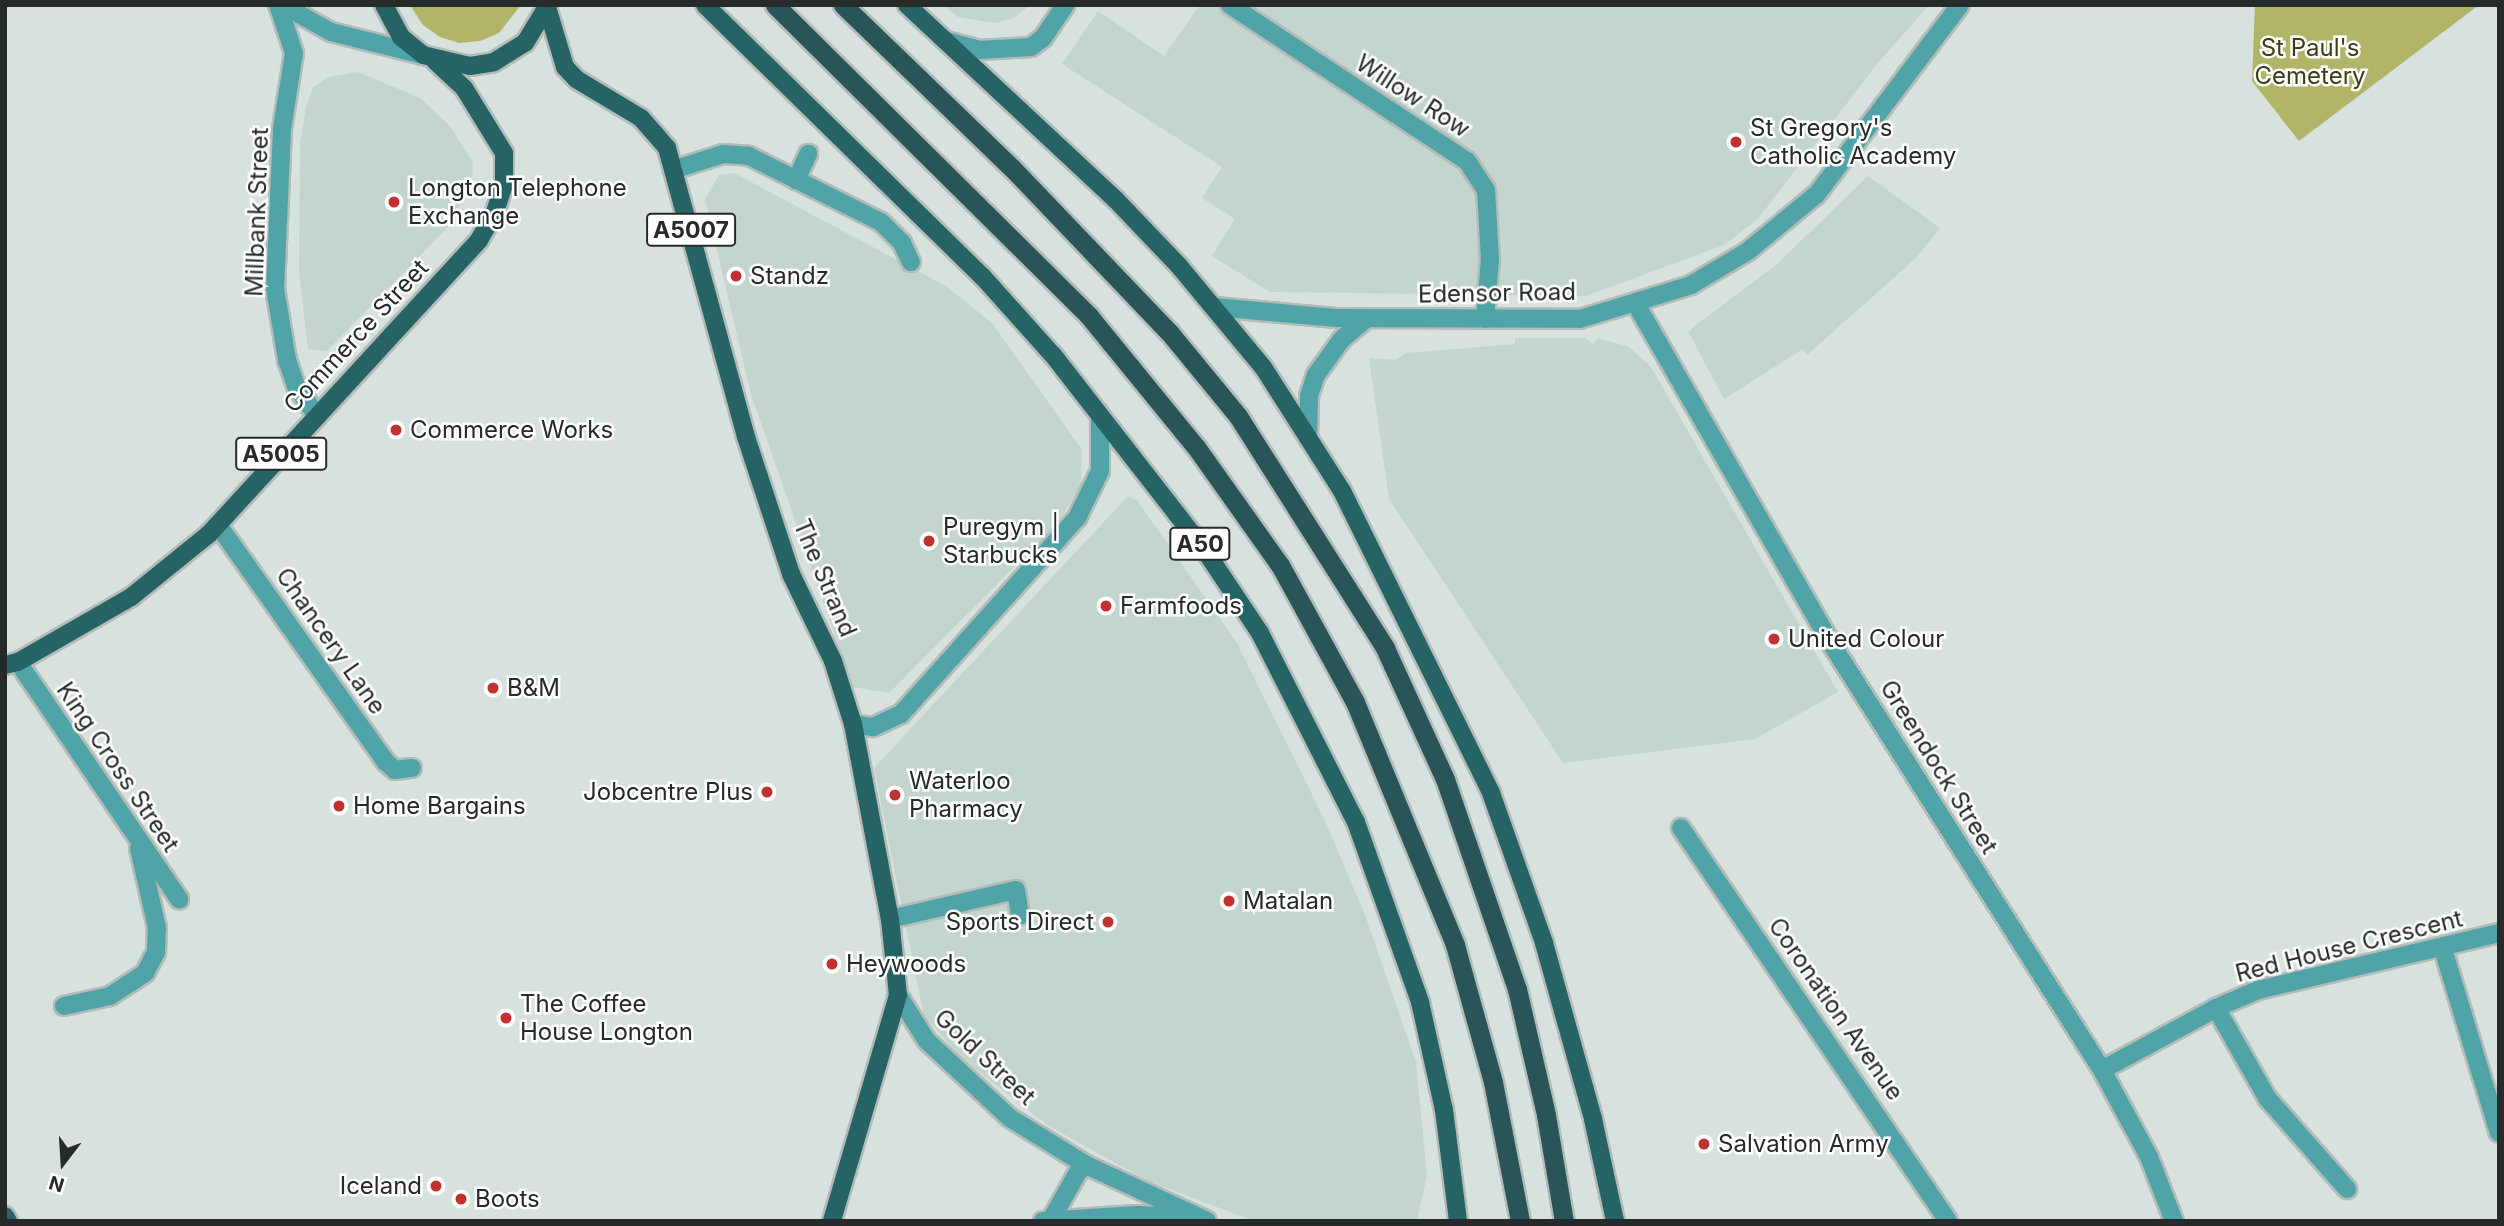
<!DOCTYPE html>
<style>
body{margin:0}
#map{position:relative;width:2504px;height:1226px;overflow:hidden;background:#d7e1dd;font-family:Inter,sans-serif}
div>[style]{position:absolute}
.built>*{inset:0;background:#c4d5ce}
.green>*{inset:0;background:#b0b568}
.roads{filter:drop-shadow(2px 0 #b4bcb9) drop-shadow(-2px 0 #b4bcb9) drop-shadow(0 2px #b4bcb9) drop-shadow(0 -2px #b4bcb9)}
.minor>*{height:18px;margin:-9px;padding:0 9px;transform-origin:9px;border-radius:9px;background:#50a4a7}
.tertiary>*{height:18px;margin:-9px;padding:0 9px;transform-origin:9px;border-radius:9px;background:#50a4a7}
.primary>*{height:18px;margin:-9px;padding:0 9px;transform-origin:9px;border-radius:9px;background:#266365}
.trunk>*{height:19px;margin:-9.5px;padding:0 9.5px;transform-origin:9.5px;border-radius:9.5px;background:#285658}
.dots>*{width:19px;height:19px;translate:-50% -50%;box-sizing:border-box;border:4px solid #fff;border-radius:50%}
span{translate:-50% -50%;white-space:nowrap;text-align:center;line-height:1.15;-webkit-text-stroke:5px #fff;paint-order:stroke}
.shield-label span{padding:2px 5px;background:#fff;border:2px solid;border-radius:5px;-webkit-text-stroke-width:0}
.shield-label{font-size:23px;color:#262a28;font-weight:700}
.park-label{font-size:24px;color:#3b3d14}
.street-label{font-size:24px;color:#262a28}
.poi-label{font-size:24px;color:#262a28}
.left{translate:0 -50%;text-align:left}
.right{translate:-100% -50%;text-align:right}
.frame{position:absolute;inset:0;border:7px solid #262a28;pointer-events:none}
.north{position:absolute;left:28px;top:1128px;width:70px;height:70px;-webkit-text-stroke:5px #fff;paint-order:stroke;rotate:197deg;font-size:19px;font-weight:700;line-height:28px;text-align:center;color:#262a28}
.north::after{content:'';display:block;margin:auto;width:24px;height:32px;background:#262a28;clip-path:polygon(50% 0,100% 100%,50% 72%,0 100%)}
</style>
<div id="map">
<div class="built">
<i style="clip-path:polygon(943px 5px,1030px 5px,1014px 18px,995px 23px,958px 17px)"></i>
<i style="clip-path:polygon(1200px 5px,1929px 5px,1877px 64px,1757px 220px,1724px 245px,1586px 296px,1270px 292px,1212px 256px,1235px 219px,1202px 198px,1222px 167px,1062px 64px,1098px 11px,1164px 56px)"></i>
<i style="clip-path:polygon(358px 72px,420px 98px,450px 126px,473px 163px,472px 180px,449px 226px,327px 351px,308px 349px,299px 273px,300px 143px,306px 108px,313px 87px,328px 77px)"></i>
<i style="clip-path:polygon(734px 173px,946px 286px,992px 323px,1082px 450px,1081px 486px,1057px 524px,889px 693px,853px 687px,751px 394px,705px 199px,719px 175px)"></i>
<i style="clip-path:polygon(1868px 176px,1940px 228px,1916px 258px,1807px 355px,1803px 349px,1724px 399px,1689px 333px,1693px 327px,1775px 266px)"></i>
<i style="clip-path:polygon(1515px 338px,1585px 338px,1593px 344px,1598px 338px,1629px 347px,1651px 367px,1838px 692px,1755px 739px,1563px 763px,1389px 499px,1369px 358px,1395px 360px,1406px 353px,1515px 344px)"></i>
<i style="clip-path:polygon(1127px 497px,1137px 500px,1237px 643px,1325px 821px,1365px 915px,1416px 1062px,1427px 1176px,1417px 1221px,1254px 1221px,1148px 1181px,1049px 1126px,962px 1059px,924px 1016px,874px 768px)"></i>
</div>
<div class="green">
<i style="clip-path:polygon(410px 5px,521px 5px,499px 33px,480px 41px,459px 43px,440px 37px,423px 25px)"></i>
<i style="clip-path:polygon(2255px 5px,2479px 5px,2299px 141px,2252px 81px)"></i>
</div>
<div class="roads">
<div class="minor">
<i style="left:278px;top:5px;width:51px;rotate:71.6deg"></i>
<i style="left:294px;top:53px;width:77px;rotate:99deg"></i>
<i style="left:282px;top:129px;width:159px;rotate:92.5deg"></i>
<i style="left:275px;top:288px;width:73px;rotate:80.5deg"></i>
<i style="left:287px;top:360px;width:28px;rotate:71deg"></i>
<i style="left:296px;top:386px;width:35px;rotate:55deg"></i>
<i style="left:283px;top:5px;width:55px;rotate:29.4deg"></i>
<i style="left:331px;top:32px;width:95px;rotate:14deg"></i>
<i style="left:1230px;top:5px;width:284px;rotate:33.4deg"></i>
<i style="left:1467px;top:161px;width:35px;rotate:57deg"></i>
<i style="left:1486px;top:190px;width:69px;rotate:86.7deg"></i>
<i style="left:1490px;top:259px;width:60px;rotate:94.8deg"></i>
<i style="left:946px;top:41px;width:35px;rotate:15deg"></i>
<i style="left:980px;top:50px;width:51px;rotate:-3.4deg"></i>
<i style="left:1031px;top:47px;width:15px;rotate:-37deg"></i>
<i style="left:1043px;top:38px;width:40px;rotate:-56deg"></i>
<i style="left:676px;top:169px;width:49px;rotate:-17.7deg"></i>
<i style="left:723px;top:154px;width:26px;rotate:4deg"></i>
<i style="left:749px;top:156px;width:148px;rotate:26.6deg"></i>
<i style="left:881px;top:222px;width:30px;rotate:45deg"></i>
<i style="left:902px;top:243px;width:21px;rotate:65deg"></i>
<i style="left:796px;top:180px;width:29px;rotate:-65deg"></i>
<i style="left:1636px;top:304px;width:393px;rotate:60.1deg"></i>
<i style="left:1832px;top:645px;width:504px;rotate:57.57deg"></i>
<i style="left:2102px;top:1070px;width:99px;rotate:61.6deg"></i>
<i style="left:2149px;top:1157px;width:69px;rotate:68.7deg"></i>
<i style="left:1215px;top:307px;width:121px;rotate:5.2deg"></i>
<i style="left:1336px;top:318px;width:244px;rotate:0.2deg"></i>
<i style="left:1580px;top:319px;width:116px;rotate:-17deg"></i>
<i style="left:1691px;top:285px;width:66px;rotate:-30.8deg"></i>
<i style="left:1748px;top:251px;width:89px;rotate:-39.6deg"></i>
<i style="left:1817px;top:194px;width:237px;rotate:-52.9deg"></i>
<i style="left:1308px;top:438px;width:42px;rotate:-88.6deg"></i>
<i style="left:1309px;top:396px;width:22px;rotate:-72deg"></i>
<i style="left:1316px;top:375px;width:44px;rotate:-54.2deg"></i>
<i style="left:1342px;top:339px;width:31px;rotate:-40deg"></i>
<i style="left:218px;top:525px;width:291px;rotate:54.7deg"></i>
<i style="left:386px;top:762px;width:12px;rotate:42deg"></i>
<i style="left:395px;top:770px;width:17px;rotate:-7deg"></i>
<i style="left:18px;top:662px;width:287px;rotate:55.8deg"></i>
<i style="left:853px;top:724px;width:20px;rotate:9deg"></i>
<i style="left:873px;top:727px;width:31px;rotate:-25deg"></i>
<i style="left:901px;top:714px;width:263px;rotate:-48.1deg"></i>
<i style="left:1077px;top:518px;width:52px;rotate:-63.9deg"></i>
<i style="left:1100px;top:471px;width:55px;rotate:-90deg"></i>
<i style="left:1681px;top:828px;width:475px;rotate:55.8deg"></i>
<i style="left:890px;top:919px;width:129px;rotate:-13deg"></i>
<i style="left:1016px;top:890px;width:26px;rotate:81deg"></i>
<i style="left:2443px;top:949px;width:192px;rotate:73.1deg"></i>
<i style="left:64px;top:1006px;width:47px;rotate:-12.3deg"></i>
<i style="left:110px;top:996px;width:42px;rotate:-33.3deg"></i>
<i style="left:145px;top:973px;width:24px;rotate:-62deg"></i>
<i style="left:156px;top:952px;width:24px;rotate:-88deg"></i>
<i style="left:157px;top:928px;width:82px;rotate:-102.7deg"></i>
<i style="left:2216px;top:1008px;width:105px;rotate:60.3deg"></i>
<i style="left:2268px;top:1099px;width:120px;rotate:48.7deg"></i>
<i style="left:2102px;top:1070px;width:130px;rotate:-28.5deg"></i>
<i style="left:2216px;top:1008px;width:46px;rotate:-23.2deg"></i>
<i style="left:2258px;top:990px;width:248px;rotate:-13.3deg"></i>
</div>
<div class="tertiary">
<i style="left:898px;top:995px;width:54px;rotate:57.8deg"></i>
<i style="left:927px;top:1041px;width:113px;rotate:42.9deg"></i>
<i style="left:1010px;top:1118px;width:89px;rotate:31.7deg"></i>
<i style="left:1086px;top:1165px;width:133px;rotate:24.8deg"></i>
<i style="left:1052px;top:1218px;width:53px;rotate:-60.5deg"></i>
<i style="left:1078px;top:1172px;width:11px;rotate:-41deg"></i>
<i style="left:1043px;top:1221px;width:94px;rotate:-3.7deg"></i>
<i style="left:1137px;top:1215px;width:50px;rotate:2.3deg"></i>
</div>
<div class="primary">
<i style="left:384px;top:5px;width:36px;rotate:62deg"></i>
<i style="left:401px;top:37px;width:28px;rotate:39deg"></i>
<i style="left:423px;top:55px;width:48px;rotate:13.2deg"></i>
<i style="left:470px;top:66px;width:24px;rotate:-9deg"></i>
<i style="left:494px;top:62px;width:36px;rotate:-32deg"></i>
<i style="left:525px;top:43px;width:44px;rotate:-58.8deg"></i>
<i style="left:705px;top:5px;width:388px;rotate:44.4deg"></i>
<i style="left:982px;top:276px;width:106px;rotate:48.1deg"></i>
<i style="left:1053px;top:355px;width:246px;rotate:52.1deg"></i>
<i style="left:1204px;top:549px;width:101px;rotate:56.3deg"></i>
<i style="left:1260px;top:633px;width:212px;rotate:63.1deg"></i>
<i style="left:1356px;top:822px;width:191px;rotate:70.4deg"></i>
<i style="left:1420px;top:1002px;width:111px;rotate:77.5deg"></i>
<i style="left:1444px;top:1110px;width:112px;rotate:82.8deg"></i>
<i style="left:907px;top:5px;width:286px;rotate:43deg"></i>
<i style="left:1116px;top:200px;width:91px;rotate:46.3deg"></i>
<i style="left:1179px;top:266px;width:131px;rotate:50.3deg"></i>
<i style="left:1263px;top:367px;width:147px;rotate:57.5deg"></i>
<i style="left:1342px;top:491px;width:337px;rotate:63.7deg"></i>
<i style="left:1491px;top:793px;width:159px;rotate:70.5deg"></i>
<i style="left:1544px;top:943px;width:183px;rotate:74.4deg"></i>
<i style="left:1593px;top:1119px;width:104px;rotate:77.8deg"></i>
<i style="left:547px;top:7px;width:63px;rotate:73.3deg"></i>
<i style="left:565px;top:67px;width:16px;rotate:47deg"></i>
<i style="left:576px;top:79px;width:76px;rotate:31deg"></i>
<i style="left:641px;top:118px;width:40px;rotate:49deg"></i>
<i style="left:667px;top:148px;width:300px;rotate:74.7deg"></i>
<i style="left:746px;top:437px;width:144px;rotate:71.8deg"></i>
<i style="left:791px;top:574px;width:97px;rotate:64.2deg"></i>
<i style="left:833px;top:661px;width:66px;rotate:72.4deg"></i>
<i style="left:853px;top:724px;width:198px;rotate:79.3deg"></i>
<i style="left:890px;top:919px;width:76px;rotate:84deg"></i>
<i style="left:898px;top:995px;width:235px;rotate:106.3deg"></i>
<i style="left:5px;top:665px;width:13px;rotate:-13deg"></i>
<i style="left:18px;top:662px;width:130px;rotate:-29.9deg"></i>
<i style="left:131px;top:597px;width:100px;rotate:-38.9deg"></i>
<i style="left:209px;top:534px;width:399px;rotate:-47.4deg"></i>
<i style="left:479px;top:240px;width:32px;rotate:-60deg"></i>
<i style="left:495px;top:212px;width:28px;rotate:-72deg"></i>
<i style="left:504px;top:185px;width:32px;rotate:-90deg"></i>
<i style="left:504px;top:153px;width:76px;rotate:-121.6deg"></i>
<i style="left:464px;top:88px;width:40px;rotate:-137deg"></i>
<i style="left:5px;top:1216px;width:6px;rotate:59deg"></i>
</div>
<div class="trunk">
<i style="left:775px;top:5px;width:442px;rotate:44.7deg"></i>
<i style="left:1089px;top:316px;width:169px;rotate:50.8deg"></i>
<i style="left:1196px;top:447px;width:145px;rotate:54.6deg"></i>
<i style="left:1280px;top:565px;width:156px;rotate:61.3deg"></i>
<i style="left:1355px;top:702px;width:263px;rotate:67.6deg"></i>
<i style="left:1455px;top:945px;width:142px;rotate:74.5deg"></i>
<i style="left:1493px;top:1082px;width:142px;rotate:79deg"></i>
<i style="left:843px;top:5px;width:236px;rotate:44deg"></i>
<i style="left:1013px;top:169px;width:226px;rotate:46.3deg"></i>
<i style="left:1169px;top:332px;width:109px;rotate:50.6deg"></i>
<i style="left:1238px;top:416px;width:275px;rotate:57.6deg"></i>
<i style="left:1385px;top:648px;width:144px;rotate:65.4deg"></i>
<i style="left:1445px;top:779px;width:222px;rotate:71.1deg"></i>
<i style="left:1517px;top:989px;width:129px;rotate:77deg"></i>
<i style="left:1546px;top:1115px;width:108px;rotate:80.4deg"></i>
</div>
</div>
<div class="dots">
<i style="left:1736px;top:142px;background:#c03130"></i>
<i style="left:394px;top:202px;background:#c03130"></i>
<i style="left:736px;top:276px;background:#c03130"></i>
<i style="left:396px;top:430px;background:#c03130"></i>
<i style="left:929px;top:541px;background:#c03130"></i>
<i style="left:1106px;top:606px;background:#c03130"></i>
<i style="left:1774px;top:639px;background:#c03130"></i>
<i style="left:493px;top:688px;background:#c03130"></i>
<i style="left:767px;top:792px;background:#c03130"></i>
<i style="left:895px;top:795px;background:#c03130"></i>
<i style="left:339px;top:806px;background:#c03130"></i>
<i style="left:1229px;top:901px;background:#c03130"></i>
<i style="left:1108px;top:922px;background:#c03130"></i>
<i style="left:832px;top:964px;background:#c03130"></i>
<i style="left:506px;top:1018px;background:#c03130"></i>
<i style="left:1704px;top:1144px;background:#c03130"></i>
<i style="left:436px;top:1186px;background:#c03130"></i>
<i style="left:461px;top:1199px;background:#c03130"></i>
</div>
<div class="shield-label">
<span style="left:691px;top:230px">A5007</span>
<span style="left:281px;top:454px">A5005</span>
<span style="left:1200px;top:544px">A50</span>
</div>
<div class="park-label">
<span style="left:2310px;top:62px">St Paul's<br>Cemetery</span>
</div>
<div class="street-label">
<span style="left:1413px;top:96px;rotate:33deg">Willow Row</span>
<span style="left:257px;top:212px;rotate:-88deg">Millbank Street</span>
<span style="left:1497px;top:293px;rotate:-1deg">Edensor Road</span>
<span style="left:356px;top:336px;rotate:-47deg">Commerce Street</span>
<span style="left:825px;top:578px;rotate:67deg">The Strand</span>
<span style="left:331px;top:641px;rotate:55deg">Chancery Lane</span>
<span style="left:118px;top:767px;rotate:56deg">King Cross Street</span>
<span style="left:1939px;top:767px;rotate:58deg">Greendock Street</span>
<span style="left:2349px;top:946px;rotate:-14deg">Red House Crescent</span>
<span style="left:1836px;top:1009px;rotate:55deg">Coronation Avenue</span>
<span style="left:985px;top:1057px;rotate:43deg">Gold Street</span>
</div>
<div class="poi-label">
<span class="left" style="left:1750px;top:142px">St Gregory's<br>Catholic Academy</span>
<span class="left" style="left:408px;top:202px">Longton Telephone<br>Exchange</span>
<span class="left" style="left:750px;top:276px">Standz</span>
<span class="left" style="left:410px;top:430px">Commerce Works</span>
<span class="left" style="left:943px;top:541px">Puregym |<br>Starbucks</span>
<span class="left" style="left:1120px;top:606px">Farmfoods</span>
<span class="left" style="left:1788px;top:639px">United Colour</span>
<span class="left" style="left:507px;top:688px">B&amp;M</span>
<span class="left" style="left:909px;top:795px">Waterloo<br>Pharmacy</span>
<span class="right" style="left:753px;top:792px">Jobcentre Plus</span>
<span class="left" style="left:353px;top:806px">Home Bargains</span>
<span class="left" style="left:1243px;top:901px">Matalan</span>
<span class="right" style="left:1094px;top:922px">Sports Direct</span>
<span class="left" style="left:846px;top:964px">Heywoods</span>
<span class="left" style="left:520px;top:1018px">The Coffee<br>House Longton</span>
<span class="left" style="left:1718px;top:1144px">Salvation Army</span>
<span class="right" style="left:422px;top:1186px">Iceland</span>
<span class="left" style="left:475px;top:1199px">Boots</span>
</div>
<div class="frame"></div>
<div class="north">N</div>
</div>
